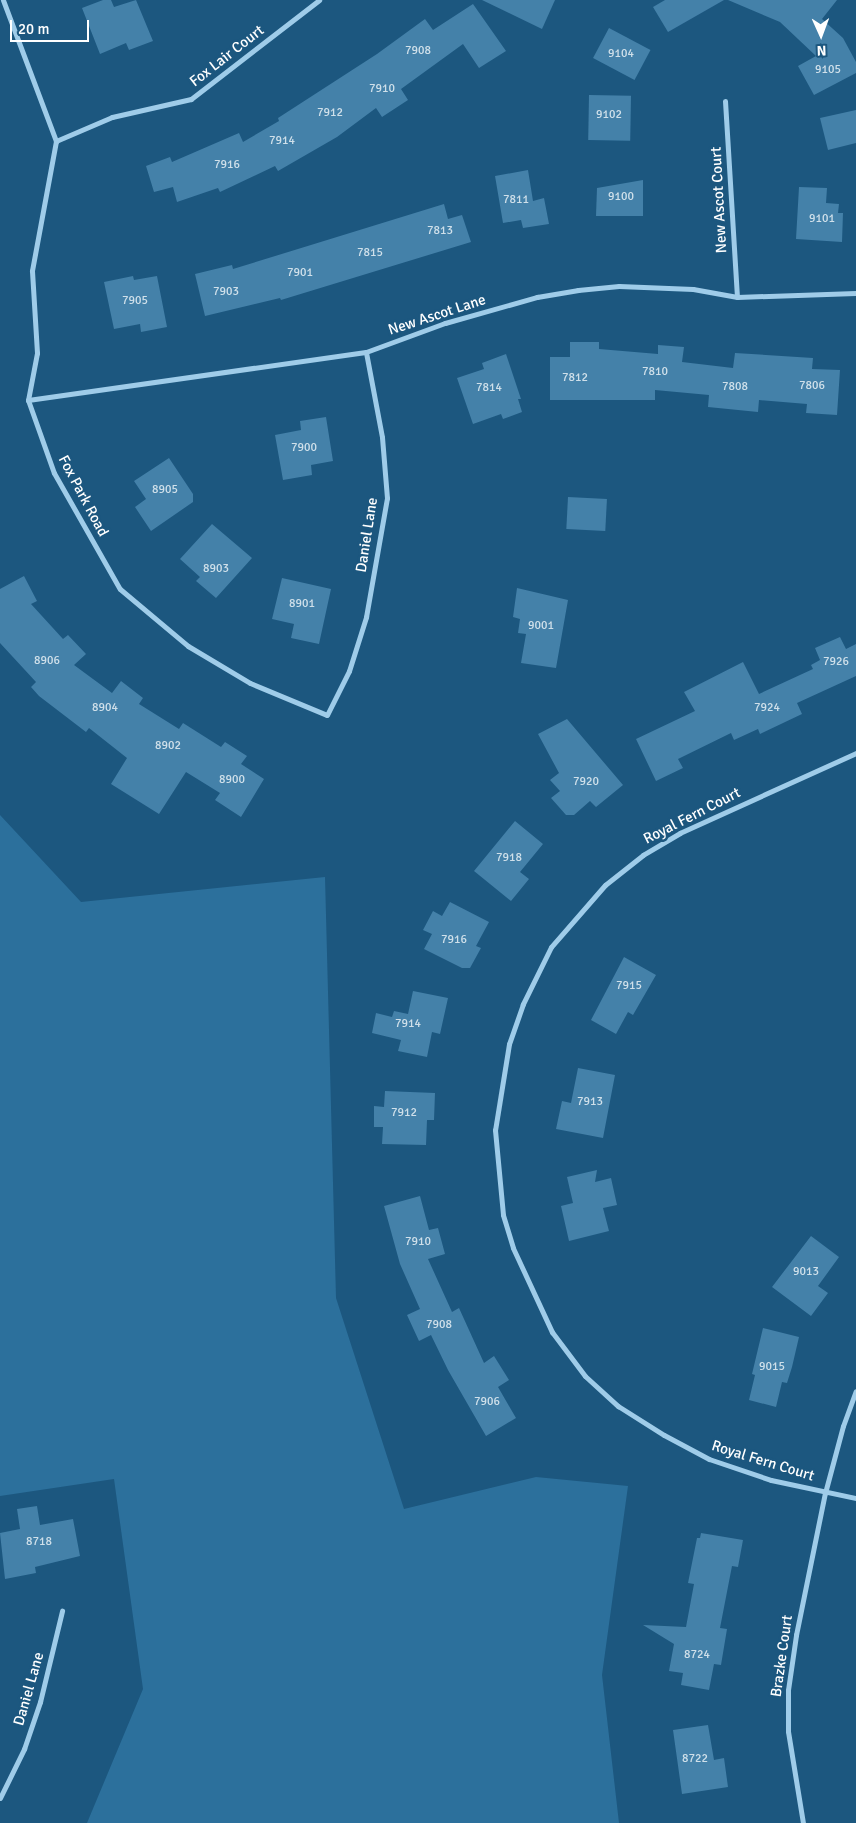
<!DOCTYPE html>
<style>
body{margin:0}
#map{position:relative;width:856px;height:1823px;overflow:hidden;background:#1c577f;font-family:Signika,sans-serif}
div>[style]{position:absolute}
.green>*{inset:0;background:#2c709c}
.building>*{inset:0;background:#4481a9;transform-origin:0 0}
.minor>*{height:5px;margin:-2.5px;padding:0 2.5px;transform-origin:2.5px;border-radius:2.5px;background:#9fcce9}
span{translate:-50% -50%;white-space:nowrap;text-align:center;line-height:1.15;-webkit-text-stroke:5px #1c577f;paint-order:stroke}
.number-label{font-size:12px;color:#d0e0ea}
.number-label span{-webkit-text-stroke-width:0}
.street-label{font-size:15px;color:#fff}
.north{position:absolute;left:796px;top:10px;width:50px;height:50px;-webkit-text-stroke:4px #1c577f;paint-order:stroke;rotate:178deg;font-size:14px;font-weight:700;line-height:20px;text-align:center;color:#fff}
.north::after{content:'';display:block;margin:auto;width:18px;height:22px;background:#fff;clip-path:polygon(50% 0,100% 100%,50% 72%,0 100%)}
.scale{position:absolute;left:10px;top:20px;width:79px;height:22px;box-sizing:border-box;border:2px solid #fff;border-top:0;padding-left:6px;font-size:15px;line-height:18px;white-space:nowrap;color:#fff;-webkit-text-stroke:4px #1c577f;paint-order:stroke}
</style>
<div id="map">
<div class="green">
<i style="clip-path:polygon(0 815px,81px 902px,325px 877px,336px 1298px,404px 1509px,536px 1477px,628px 1486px,602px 1675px,619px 1823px,87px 1823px,143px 1689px,114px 1479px,0 1496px)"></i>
</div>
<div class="building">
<i style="clip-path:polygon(103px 0,111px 0,114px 7px,136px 0,153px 41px,129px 50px,126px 43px,100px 54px,82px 8px)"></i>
<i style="clip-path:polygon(482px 0,555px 0,542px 29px)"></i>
<i style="clip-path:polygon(665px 0,724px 0,668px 32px,653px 7px)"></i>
<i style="clip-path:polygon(728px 0,837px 0,822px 19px,843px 38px,856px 62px,856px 73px,814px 95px,798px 66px,816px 56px,780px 22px)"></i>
<i style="clip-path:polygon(473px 4px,506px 51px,479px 68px,463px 44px,401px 89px,408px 100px,382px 117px,376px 108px,337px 137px,278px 171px,275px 166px,220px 192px,218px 188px,177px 202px,173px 187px,154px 192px,146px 166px,170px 157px,172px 162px,239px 133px,243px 142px,279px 121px,278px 118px,377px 54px,425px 19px,433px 30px)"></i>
<i style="left:609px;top:28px;width:47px;height:34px;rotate:28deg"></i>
<i style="left:589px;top:95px;width:42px;height:45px;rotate:1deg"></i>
<i style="clip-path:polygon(856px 110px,856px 143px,828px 150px,820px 118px)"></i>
<i style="clip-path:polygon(528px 170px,533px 201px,544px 198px,549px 224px,523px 228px,521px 220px,503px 223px,495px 176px)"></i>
<i style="clip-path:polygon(643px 180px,643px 216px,596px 216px,597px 188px)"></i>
<i style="clip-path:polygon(799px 187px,827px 188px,826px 203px,839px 204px,838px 213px,843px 213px,842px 242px,796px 239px)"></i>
<i style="clip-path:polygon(444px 204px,448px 219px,462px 215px,471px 242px,281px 300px,280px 298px,205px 316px,195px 274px,232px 265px,233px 269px)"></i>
<i style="clip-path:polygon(133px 276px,134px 280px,157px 276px,167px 327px,141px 332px,140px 324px,114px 329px,104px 282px)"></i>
<i style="clip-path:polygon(570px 342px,599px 342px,599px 349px,658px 354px,658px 345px,684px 347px,682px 362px,733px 368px,735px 353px,813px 358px,812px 369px,840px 370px,837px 415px,806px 413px,807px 404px,759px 400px,758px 412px,708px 407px,709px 395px,655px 390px,655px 400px,550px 400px,550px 357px,570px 357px)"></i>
<i style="clip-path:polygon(506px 354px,521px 399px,518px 399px,522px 412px,503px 419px,501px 414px,473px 424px,457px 378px,484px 369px,482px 363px)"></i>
<i style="clip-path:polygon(326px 417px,333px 461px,311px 465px,312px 475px,283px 480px,275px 435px,301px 430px,300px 421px)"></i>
<i style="clip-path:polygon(169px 458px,193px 494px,193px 502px,151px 531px,135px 507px,146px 499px,134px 481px)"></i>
<i style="left:568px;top:497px;width:39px;height:32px;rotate:3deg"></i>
<i style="clip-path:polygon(212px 524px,252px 558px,216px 598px,196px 581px,200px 577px,180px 559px)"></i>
<i style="clip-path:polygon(24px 576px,37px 601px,31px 604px,63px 639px,68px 635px,86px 654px,74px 665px,112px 693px,121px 681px,143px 698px,139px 704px,179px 729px,183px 723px,221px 747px,225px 742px,247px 756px,241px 764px,264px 779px,241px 817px,215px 800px,220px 793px,186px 772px,159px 814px,111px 784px,127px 758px,89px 728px,86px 732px,39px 696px,31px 687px,36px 682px,0 643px,0 589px)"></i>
<i style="clip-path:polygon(282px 578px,331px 589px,319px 644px,291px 638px,294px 624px,272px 619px)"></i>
<i style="clip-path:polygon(517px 588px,568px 600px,556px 668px,521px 663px,526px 634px,518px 633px,520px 619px,513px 617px)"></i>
<i style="clip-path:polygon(840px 637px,846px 649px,856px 644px,856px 676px,797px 703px,802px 714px,760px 734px,758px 729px,734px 740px,731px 733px,678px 759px,683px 768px,656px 781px,636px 739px,695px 711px,684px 692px,743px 662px,759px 694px,813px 669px,811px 665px,820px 660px,815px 648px)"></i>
<i style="clip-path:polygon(567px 719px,623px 785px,596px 807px,590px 801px,574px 815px,566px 815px,551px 798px,560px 791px,550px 780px,559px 773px,538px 734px)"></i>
<i style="clip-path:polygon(515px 821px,543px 844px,520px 872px,529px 879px,511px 901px,474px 871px)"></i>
<i style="clip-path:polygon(450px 902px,489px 922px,476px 946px,481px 948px,470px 968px,462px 968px,424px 949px,432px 934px,423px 930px,433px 911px,442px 916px)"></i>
<i style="clip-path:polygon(624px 957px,656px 975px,633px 1015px,628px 1012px,616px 1034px,591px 1020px)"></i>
<i style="clip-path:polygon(413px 991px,448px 998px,440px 1034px,432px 1032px,427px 1057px,398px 1051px,401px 1040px,372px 1033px,376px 1013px,392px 1017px,394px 1011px,408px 1014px)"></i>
<i style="clip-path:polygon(578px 1068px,615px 1075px,603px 1138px,556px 1129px,562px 1101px,571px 1103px)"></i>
<i style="clip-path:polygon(385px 1091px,435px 1093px,434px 1120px,427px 1120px,426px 1145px,382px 1144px,383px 1127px,374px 1127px,374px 1106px,384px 1107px)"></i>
<i style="clip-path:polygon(597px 1170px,595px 1182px,611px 1178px,617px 1205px,603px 1208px,609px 1231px,569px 1241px,561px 1206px,573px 1203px,567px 1177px)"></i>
<i style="clip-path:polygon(420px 1196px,429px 1230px,438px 1228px,445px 1254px,428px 1259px,452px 1312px,459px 1308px,484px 1363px,494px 1356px,509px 1380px,498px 1387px,516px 1418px,486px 1436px,448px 1370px,431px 1335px,419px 1341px,407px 1315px,420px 1309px,400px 1264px,384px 1206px)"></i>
<i style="clip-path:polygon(811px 1236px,839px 1257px,818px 1286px,828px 1293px,811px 1316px,772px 1287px)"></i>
<i style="clip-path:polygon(763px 1328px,799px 1337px,792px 1367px,787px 1383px,782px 1382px,776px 1407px,749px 1400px,755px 1375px,752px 1374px)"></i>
<i style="clip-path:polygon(37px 1506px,40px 1525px,73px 1519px,80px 1556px,35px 1567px,36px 1573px,5px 1579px,0 1533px,20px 1529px,17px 1509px)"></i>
<i style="clip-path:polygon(701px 1533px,743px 1540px,738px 1567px,732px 1566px,720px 1628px,727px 1629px,721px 1665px,714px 1664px,709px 1690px,681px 1685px,683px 1673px,669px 1671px,674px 1644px,643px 1625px,686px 1627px,694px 1584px,688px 1583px,697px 1538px,700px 1538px)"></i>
<i style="clip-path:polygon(708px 1725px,714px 1760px,724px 1758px,728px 1787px,682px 1794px,673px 1730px)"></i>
</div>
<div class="minor">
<i style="left:3px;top:0;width:151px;rotate:69.4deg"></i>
<i style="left:56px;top:141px;width:132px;rotate:100.5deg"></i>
<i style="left:32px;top:271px;width:82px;rotate:86.5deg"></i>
<i style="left:37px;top:353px;width:48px;rotate:100.8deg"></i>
<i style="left:28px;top:400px;width:77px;rotate:70.4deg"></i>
<i style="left:54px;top:473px;width:133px;rotate:60.4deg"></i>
<i style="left:120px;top:589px;width:89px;rotate:40deg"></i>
<i style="left:188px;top:646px;width:72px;rotate:30.8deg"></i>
<i style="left:250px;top:683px;width:83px;rotate:22.6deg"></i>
<i style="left:327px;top:715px;width:49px;rotate:-63.4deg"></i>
<i style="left:349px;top:671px;width:57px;rotate:-72.5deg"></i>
<i style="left:366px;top:617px;width:121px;rotate:-80deg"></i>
<i style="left:387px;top:498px;width:61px;rotate:-94.7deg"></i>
<i style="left:382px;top:437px;width:86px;rotate:-100.7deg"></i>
<i style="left:725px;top:101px;width:196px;rotate:86.5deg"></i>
<i style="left:56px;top:141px;width:61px;rotate:-23.2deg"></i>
<i style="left:112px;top:117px;width:81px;rotate:-12.8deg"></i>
<i style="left:191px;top:99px;width:162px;rotate:-37.7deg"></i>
<i style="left:28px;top:400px;width:341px;rotate:-8.1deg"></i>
<i style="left:366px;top:352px;width:84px;rotate:-20.2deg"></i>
<i style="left:445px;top:323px;width:96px;rotate:-15.8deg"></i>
<i style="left:537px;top:297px;width:42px;rotate:-9.7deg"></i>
<i style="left:578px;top:290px;width:41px;rotate:-5.6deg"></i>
<i style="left:619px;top:286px;width:74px;rotate:2.3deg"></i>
<i style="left:693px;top:289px;width:45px;rotate:10.3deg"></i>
<i style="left:737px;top:297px;width:119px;rotate:-1.9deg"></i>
<i style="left:856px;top:753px;width:193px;rotate:155.6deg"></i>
<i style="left:680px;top:833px;width:43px;rotate:149.3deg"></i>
<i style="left:643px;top:855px;width:48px;rotate:141.7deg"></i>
<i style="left:605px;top:885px;width:82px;rotate:131.1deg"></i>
<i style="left:551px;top:947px;width:64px;rotate:116.2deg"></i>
<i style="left:523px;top:1004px;width:42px;rotate:109.3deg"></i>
<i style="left:509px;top:1044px;width:87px;rotate:99.2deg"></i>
<i style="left:495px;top:1130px;width:85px;rotate:84.6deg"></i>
<i style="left:503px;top:1215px;width:34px;rotate:73deg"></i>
<i style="left:513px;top:1248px;width:93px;rotate:65.1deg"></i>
<i style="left:552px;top:1332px;width:55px;rotate:53.1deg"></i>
<i style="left:585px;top:1376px;width:45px;rotate:42.3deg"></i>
<i style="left:618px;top:1406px;width:54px;rotate:32.2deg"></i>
<i style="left:664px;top:1435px;width:51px;rotate:28.1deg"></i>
<i style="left:709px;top:1459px;width:65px;rotate:18.7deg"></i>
<i style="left:771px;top:1480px;width:87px;rotate:12deg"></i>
<i style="left:0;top:1798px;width:55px;rotate:-63.9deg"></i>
<i style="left:24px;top:1749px;width:50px;rotate:-71.2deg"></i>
<i style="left:40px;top:1702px;width:94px;rotate:-76.4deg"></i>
<i style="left:803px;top:1823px;width:93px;rotate:-99.3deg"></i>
<i style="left:788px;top:1731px;width:41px;rotate:-90deg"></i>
<i style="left:788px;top:1690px;width:56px;rotate:-81.7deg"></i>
<i style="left:796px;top:1635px;width:145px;rotate:-78.5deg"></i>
<i style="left:825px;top:1493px;width:69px;rotate:-75deg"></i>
<i style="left:843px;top:1426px;width:37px;rotate:-70deg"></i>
</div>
<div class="number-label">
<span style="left:418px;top:51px">7908</span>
<span style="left:621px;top:54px">9104</span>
<span style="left:828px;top:70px">9105</span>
<span style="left:382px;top:89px">7910</span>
<span style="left:330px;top:113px">7912</span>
<span style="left:609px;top:115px">9102</span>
<span style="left:282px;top:141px">7914</span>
<span style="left:227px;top:165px">7916</span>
<span style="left:621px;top:197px">9100</span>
<span style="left:516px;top:200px">7811</span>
<span style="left:822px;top:219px">9101</span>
<span style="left:440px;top:231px">7813</span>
<span style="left:370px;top:253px">7815</span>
<span style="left:300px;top:273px">7901</span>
<span style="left:226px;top:292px">7903</span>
<span style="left:135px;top:301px">7905</span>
<span style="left:655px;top:372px">7810</span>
<span style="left:575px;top:378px">7812</span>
<span style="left:812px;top:386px">7806</span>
<span style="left:735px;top:387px">7808</span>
<span style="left:489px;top:388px">7814</span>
<span style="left:304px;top:448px">7900</span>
<span style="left:165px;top:490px">8905</span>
<span style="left:216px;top:569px">8903</span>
<span style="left:302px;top:604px">8901</span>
<span style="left:541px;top:626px">9001</span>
<span style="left:47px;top:661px">8906</span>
<span style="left:836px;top:662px">7926</span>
<span style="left:105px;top:708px">8904</span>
<span style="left:767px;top:708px">7924</span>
<span style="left:168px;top:746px">8902</span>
<span style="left:232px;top:780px">8900</span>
<span style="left:586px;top:782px">7920</span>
<span style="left:509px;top:858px">7918</span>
<span style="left:454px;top:940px">7916</span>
<span style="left:629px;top:986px">7915</span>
<span style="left:408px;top:1024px">7914</span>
<span style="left:590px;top:1102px">7913</span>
<span style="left:404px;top:1113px">7912</span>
<span style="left:418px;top:1242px">7910</span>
<span style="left:806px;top:1272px">9013</span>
<span style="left:439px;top:1325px">7908</span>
<span style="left:772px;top:1367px">9015</span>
<span style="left:487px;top:1402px">7906</span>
<span style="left:39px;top:1542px">8718</span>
<span style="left:697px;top:1655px">8724</span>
<span style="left:695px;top:1759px">8722</span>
</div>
<div class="street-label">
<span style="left:227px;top:56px;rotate:-38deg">Fox Lair Court</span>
<span style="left:719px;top:200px;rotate:-93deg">New Ascot Court</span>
<span style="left:437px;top:315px;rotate:-18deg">New Ascot Lane</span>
<span style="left:83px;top:496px;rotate:62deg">Fox Park Road</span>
<span style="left:367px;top:535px;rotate:-81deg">Daniel Lane</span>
<span style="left:692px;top:816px;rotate:-27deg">Royal Fern Court</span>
<span style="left:763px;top:1461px;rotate:17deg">Royal Fern Court</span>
<span style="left:782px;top:1656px;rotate:-82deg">Brazke Court</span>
<span style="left:29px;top:1689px;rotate:-74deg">Daniel Lane</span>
</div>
<div class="north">N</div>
<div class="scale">20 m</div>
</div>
